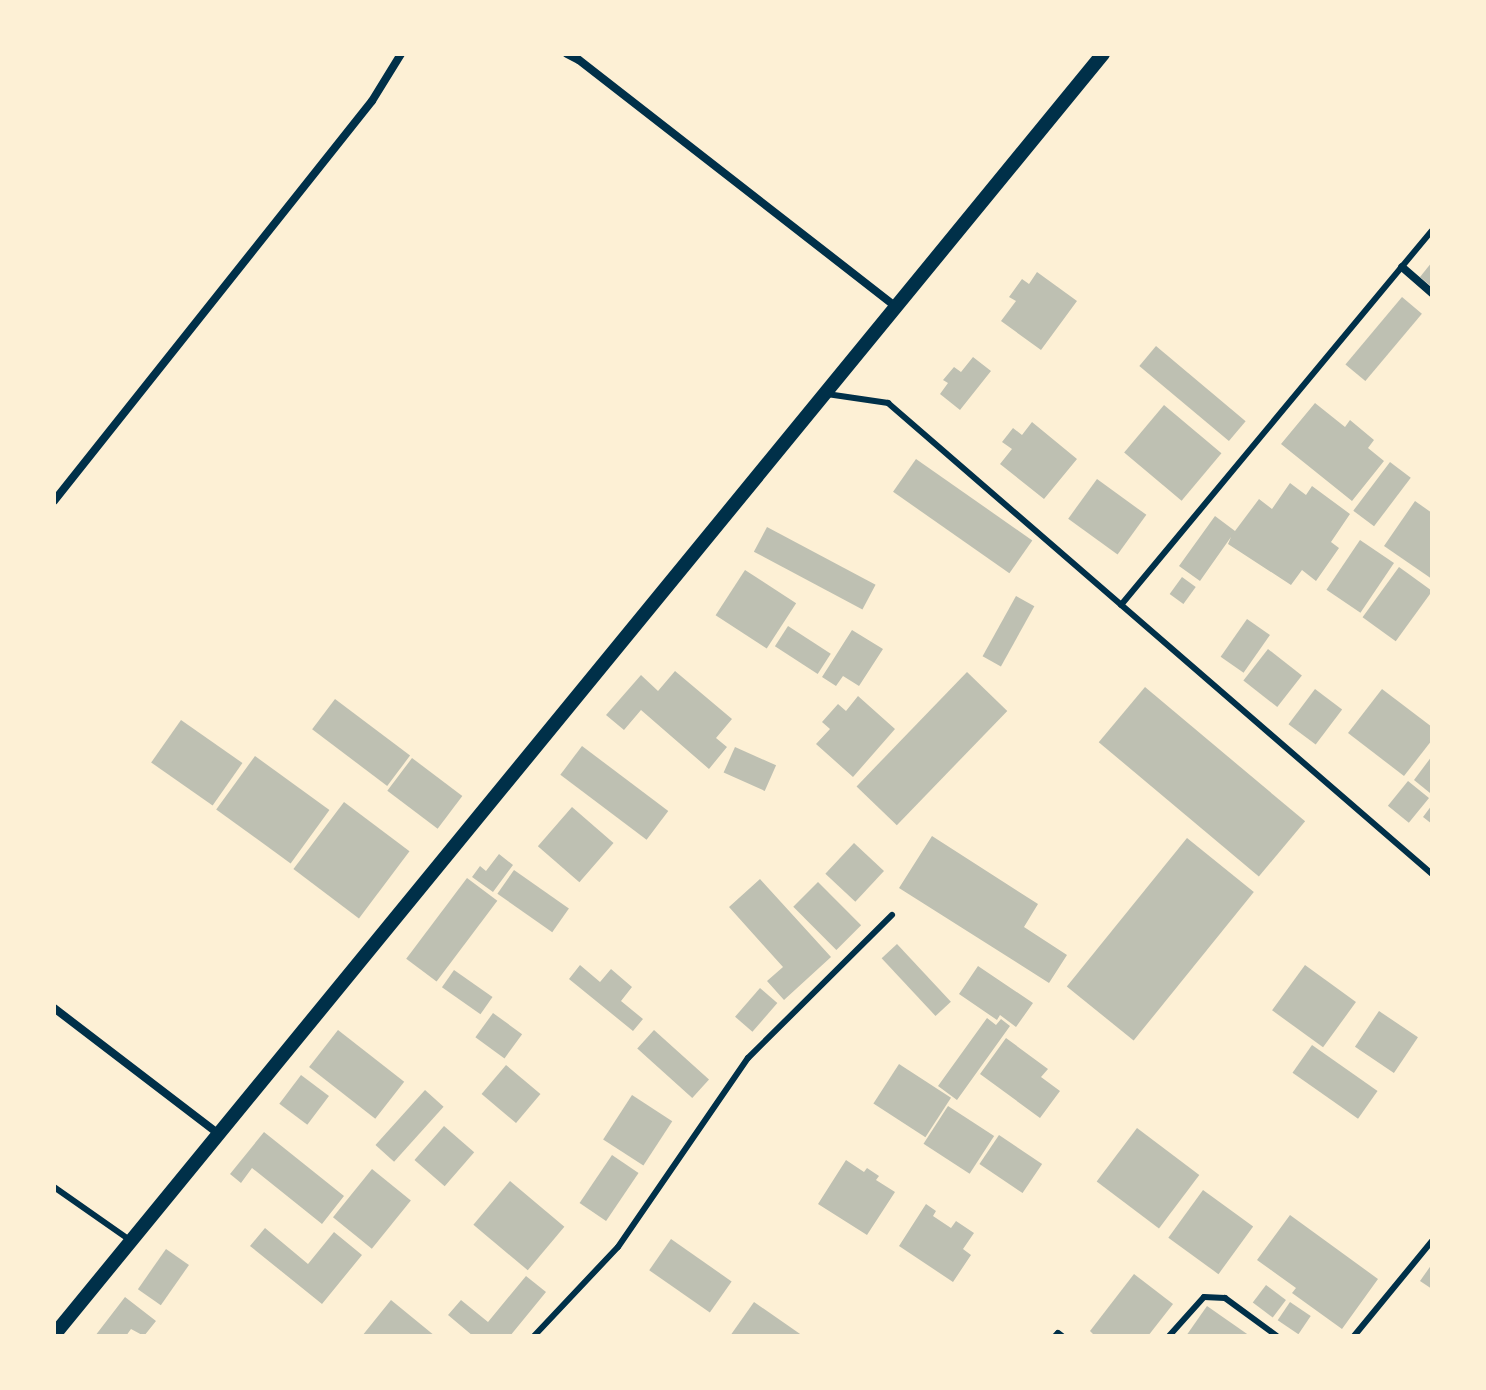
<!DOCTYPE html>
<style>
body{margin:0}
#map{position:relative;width:1486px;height:1390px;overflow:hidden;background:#fdf0d5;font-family:"Source Sans 3",sans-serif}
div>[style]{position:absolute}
.building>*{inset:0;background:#bec0b2;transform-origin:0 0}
.service>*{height:6px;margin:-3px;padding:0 3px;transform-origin:3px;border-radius:3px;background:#003049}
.minor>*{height:8px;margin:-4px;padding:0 4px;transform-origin:4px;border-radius:4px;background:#003049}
.tertiary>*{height:14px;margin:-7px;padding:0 7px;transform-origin:7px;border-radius:7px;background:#003049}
span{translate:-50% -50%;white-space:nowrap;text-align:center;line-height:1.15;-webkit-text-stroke:8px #fdf0d5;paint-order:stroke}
.frame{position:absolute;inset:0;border:56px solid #fdf0d5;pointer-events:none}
</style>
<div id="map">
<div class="building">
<i style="clip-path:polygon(1432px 262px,1432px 287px,1420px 277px)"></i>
<i style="clip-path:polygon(1037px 272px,1077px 301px,1041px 350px,1001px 321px,1016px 301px,1009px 297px,1022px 279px,1029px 284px)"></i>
<i style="left:1402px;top:297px;width:26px;height:88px;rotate:40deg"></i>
<i style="left:1156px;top:346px;width:117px;height:26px;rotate:40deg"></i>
<i style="clip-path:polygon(973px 357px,991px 371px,960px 410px,940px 394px,948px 383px,943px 380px,954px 367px,961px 372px)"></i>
<i style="clip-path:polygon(1315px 403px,1345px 427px,1350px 420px,1374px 440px,1368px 448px,1384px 461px,1352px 501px,1281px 444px)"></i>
<i style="left:1164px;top:405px;width:75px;height:62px;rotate:40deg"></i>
<i style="clip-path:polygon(1032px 422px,1077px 459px,1044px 499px,1000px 464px,1012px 449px,1002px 442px,1013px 428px,1022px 435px)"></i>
<i style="left:916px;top:459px;width:142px;height:40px;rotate:35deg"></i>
<i style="left:1390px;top:462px;width:26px;height:61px;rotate:37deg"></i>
<i style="left:1097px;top:479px;width:61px;height:49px;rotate:36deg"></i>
<i style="clip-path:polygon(1290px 483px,1306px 495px,1312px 486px,1350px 514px,1331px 542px,1339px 548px,1316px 581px,1302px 570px,1291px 585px,1228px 544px,1231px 537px,1200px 581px,1179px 566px,1215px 516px,1235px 531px,1259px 499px,1272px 509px)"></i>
<i style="clip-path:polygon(1415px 501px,1432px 513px,1432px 579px,1384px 546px)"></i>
<i style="left:767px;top:527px;width:123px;height:28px;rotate:28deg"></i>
<i style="left:1360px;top:540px;width:41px;height:60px;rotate:34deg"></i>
<i style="left:1399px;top:567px;width:41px;height:62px;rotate:36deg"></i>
<i style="left:745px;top:570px;width:61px;height:54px;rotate:33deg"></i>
<i style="left:1182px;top:577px;width:17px;height:21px;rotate:36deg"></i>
<i style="left:1016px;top:596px;width:21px;height:69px;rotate:29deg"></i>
<i style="left:1247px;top:619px;width:28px;height:46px;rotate:35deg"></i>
<i style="left:788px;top:626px;width:51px;height:24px;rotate:33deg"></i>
<i style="clip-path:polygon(852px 630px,883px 649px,859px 686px,843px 676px,836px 686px,822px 677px)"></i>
<i style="left:1268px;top:649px;width:43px;height:40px;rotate:38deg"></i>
<i style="clip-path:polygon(675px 671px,732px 719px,716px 738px,727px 747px,709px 769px,641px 710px,624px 730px,606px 715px,641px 675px,658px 691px)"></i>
<i style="left:967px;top:672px;width:56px;height:159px;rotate:44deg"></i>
<i style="left:1145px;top:687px;width:209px;height:72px;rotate:40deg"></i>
<i style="left:1315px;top:689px;width:34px;height:44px;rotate:37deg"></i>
<i style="clip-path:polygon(1382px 689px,1432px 727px,1432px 740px,1404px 776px,1348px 733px)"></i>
<i style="clip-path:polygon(858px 696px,895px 729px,853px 777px,816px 744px,830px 729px,822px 722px,838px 704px,846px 711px)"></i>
<i style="left:335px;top:699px;width:94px;height:38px;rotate:37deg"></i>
<i style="left:181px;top:720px;width:75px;height:52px;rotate:35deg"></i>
<i style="left:582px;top:746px;width:108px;height:36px;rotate:37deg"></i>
<i style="left:735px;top:747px;width:45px;height:28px;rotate:24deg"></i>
<i style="left:255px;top:756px;width:92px;height:66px;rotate:36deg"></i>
<i style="clip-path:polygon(1432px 756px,1432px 791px,1430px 793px,1414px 780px)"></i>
<i style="left:412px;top:758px;width:63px;height:41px;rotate:37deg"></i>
<i style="left:1408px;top:781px;width:27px;height:32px;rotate:39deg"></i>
<i style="left:344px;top:802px;width:82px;height:84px;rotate:37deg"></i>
<i style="clip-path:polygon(1432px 805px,1432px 824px,1423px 817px)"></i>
<i style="left:572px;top:807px;width:55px;height:52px;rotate:41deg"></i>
<i style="clip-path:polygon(932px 836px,1038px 904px,1024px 927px,1067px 955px,1049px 983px,899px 888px)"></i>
<i style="left:1187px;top:838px;width:86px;height:191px;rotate:39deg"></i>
<i style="left:854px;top:843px;width:41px;height:42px;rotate:43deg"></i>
<i style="clip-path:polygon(499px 854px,513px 865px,493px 892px,472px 877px,480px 866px,486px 871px)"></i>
<i style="left:514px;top:870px;width:67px;height:29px;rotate:35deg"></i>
<i style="left:467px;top:878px;width:38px;height:101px;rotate:37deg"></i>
<i style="clip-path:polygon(760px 879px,831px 957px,784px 1000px,767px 981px,783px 967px,729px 907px)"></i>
<i style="left:818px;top:882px;width:61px;height:35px;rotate:45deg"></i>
<i style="left:897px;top:944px;width:79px;height:21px;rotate:47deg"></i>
<i style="clip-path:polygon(580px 965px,600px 982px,611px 969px,632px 987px,621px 1001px,643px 1019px,633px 1031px,569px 979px)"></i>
<i style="left:1305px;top:965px;width:63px;height:56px;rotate:36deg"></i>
<i style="clip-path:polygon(978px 966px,1033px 1003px,1016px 1027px,1000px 1015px,997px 1020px,959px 994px)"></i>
<i style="left:454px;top:970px;width:47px;height:21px;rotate:35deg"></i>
<i style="left:760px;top:988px;width:23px;height:38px;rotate:41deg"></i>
<i style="left:1379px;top:1011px;width:47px;height:43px;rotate:34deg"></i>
<i style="left:493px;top:1013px;width:36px;height:30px;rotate:36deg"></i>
<i style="clip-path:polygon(987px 1018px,996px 1025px,1001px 1019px,1010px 1026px,957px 1100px,938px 1086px)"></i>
<i style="left:338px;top:1030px;width:84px;height:47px;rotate:38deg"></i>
<i style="left:654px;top:1030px;width:74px;height:25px;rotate:42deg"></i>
<i style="clip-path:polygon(1006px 1038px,1048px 1069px,1041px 1077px,1060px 1091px,1040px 1118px,980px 1074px)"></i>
<i style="left:1312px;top:1045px;width:80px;height:34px;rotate:35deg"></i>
<i style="left:899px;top:1064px;width:62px;height:47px;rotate:33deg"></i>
<i style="left:506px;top:1065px;width:45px;height:38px;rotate:40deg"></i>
<i style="left:301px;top:1075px;width:35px;height:36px;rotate:37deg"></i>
<i style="left:425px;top:1090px;width:25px;height:74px;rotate:42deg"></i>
<i style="left:632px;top:1095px;width:48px;height:53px;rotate:33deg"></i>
<i style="left:948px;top:1106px;width:55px;height:45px;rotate:33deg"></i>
<i style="left:444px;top:1126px;width:40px;height:45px;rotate:41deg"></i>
<i style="left:1137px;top:1128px;width:78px;height:67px;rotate:37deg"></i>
<i style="clip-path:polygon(264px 1132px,344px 1196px,322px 1224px,252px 1168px,241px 1183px,230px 1174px)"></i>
<i style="left:999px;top:1135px;width:52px;height:35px;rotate:34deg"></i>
<i style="left:612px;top:1155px;width:32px;height:58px;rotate:34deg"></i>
<i style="clip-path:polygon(846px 1160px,864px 1172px,867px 1168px,879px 1176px,876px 1180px,895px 1192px,867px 1235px,818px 1204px)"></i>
<i style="left:372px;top:1169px;width:50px;height:62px;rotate:39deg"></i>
<i style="left:510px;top:1181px;width:71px;height:57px;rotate:40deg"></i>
<i style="left:1203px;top:1190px;width:62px;height:59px;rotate:36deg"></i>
<i style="clip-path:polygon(926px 1204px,936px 1211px,933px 1216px,951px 1228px,956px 1221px,974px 1233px,963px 1249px,971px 1255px,953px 1282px,899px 1246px)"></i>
<i style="clip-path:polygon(1290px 1215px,1378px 1279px,1342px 1329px,1292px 1293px,1296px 1288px,1257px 1260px)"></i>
<i style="clip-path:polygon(265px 1228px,308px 1264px,334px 1232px,362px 1255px,322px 1304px,250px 1246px)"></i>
<i style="left:671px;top:1239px;width:74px;height:38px;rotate:35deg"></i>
<i style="left:166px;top:1249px;width:28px;height:49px;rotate:35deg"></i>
<i style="clip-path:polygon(1432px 1264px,1432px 1289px,1420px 1281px)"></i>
<i style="clip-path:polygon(1134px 1274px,1173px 1304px,1148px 1336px,1095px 1336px,1090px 1331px)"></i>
<i style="clip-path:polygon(526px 1276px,546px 1292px,510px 1336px,473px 1336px,448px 1315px,461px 1300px,488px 1322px)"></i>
<i style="left:1266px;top:1285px;width:25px;height:22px;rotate:37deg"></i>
<i style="clip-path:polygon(125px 1297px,156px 1321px,144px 1336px,131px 1329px,126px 1336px,95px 1336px)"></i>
<i style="clip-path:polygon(391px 1300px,435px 1336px,362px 1336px)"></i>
<i style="clip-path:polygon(754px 1302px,803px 1336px,730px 1336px)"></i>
<i style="left:1290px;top:1302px;width:25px;height:22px;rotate:34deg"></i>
<i style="clip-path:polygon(1207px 1306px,1250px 1336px,1186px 1336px)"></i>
</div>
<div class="service">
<i style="left:827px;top:394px;width:62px;rotate:8.4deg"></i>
<i style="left:888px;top:403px;width:720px;rotate:40.89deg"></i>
<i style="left:1121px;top:605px;width:486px;rotate:-50.3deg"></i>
<i style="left:54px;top:1187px;width:94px;rotate:35deg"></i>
<i style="left:534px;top:1336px;width:122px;rotate:-46.7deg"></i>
<i style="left:618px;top:1247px;width:229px;rotate:-55.5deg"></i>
<i style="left:748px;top:1058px;width:203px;rotate:-44.8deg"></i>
<i style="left:1055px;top:1336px;width:4px;rotate:-45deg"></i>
<i style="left:1058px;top:1333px;width:5px;rotate:37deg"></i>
<i style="left:1169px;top:1336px;width:52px;rotate:-48.1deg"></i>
<i style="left:1204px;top:1297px;width:21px;rotate:3deg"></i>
<i style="left:1225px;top:1298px;width:64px;rotate:36.2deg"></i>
<i style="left:1354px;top:1336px;width:123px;rotate:-50.6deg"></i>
</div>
<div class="minor">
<i style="left:567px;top:54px;width:13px;rotate:27deg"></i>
<i style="left:579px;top:60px;width:403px;rotate:37.9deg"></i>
<i style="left:1402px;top:267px;width:40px;rotate:41deg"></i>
<i style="left:54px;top:501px;width:511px;rotate:-51.52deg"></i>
<i style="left:372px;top:101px;width:55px;rotate:-58.3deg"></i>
<i style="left:54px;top:1008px;width:208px;rotate:37.4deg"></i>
</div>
<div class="tertiary">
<i style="left:54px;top:1335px;width:1656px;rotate:-50.69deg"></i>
</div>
<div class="frame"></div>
</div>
